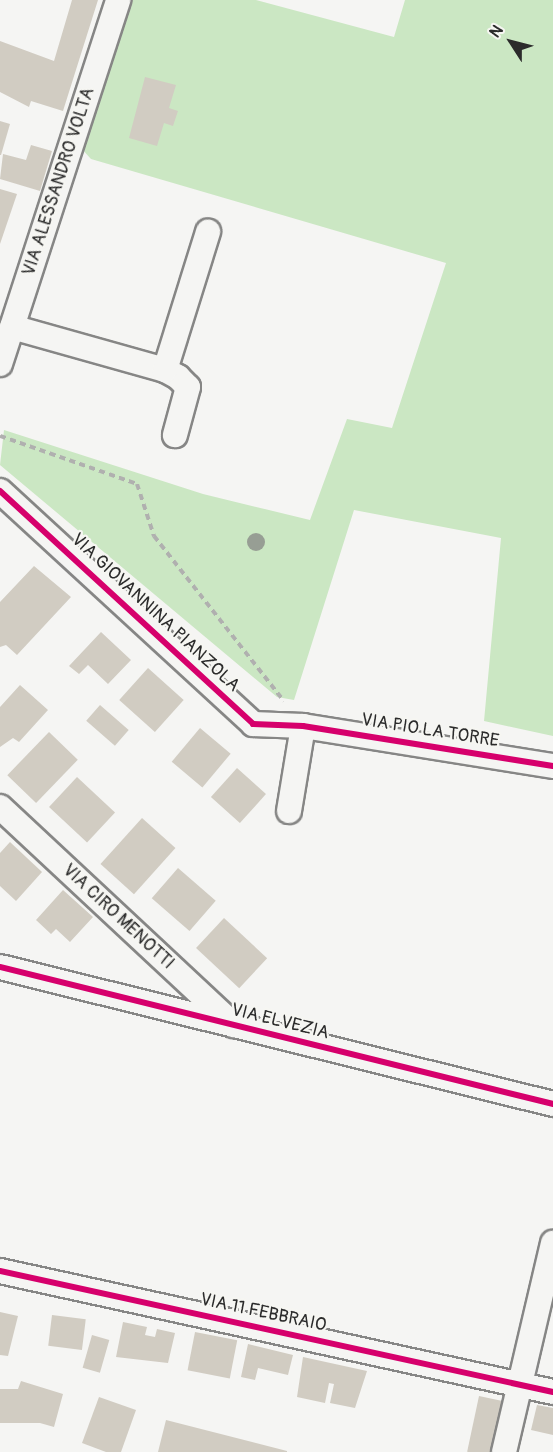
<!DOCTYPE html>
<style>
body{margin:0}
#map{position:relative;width:553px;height:1452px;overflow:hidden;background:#f5f5f3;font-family:Pangolin,sans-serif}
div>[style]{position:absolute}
.green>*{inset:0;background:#cbe7c3}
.building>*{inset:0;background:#d1ccc2;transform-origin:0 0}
.path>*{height:4px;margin-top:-2px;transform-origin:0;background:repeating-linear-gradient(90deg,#b0b0af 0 6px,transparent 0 10.5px)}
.roads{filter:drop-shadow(2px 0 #868685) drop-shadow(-2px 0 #868685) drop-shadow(0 2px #868685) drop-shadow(0 -2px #868685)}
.street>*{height:24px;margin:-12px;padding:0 12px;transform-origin:12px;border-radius:12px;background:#f5f5f3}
.cycleway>*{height:6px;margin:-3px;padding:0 3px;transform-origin:3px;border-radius:3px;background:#d6006c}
.trees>*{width:18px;height:18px;margin:-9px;border-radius:50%;background:#979e94}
span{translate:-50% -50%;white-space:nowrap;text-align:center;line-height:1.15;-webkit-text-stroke:4.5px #f6f6f2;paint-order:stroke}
.street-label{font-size:18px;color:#2b2b2b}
.north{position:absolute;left:481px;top:12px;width:60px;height:60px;-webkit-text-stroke:4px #f6f6f2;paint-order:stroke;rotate:306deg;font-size:16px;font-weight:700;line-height:24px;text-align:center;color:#2b2b2b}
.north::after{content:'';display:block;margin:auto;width:21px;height:27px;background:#2b2b2b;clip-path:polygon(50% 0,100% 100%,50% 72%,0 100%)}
</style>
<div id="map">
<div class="green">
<i style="clip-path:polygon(131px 0,256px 0,394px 37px,405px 0,553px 0,553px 736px,484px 721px,501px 538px,354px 510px,294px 700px,277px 697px,0 465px,4px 430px,203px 494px,310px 520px,347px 419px,392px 428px,446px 263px,91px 159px,81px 148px)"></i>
</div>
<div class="building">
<i style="clip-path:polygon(72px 0,98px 0,63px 111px,31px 101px,29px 107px,0 92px,0 41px,54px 61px)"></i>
<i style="clip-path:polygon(145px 77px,176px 85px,169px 108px,178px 111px,173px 126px,164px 123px,157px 146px,129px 138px)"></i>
<i style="clip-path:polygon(0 121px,10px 124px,1px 155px,0 155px)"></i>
<i style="clip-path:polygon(31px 145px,52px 151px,40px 191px,0 179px,3px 154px,26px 160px)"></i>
<i style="clip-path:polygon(0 189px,17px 194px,0 244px)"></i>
<i style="clip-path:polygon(34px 566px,71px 597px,17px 655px,6px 645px,0 647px,0 602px)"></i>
<i style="clip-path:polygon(101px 632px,131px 660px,108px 684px,88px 665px,79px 674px,69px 666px)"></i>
<i style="left:148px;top:668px;width:48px;height:43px;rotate:42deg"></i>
<i style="clip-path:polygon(20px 685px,48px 710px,19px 742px,13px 738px,0 747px,0 707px)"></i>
<i style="left:100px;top:705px;width:38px;height:21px;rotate:41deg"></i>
<i style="left:200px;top:728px;width:40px;height:44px;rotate:40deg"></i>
<i style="left:49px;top:732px;width:40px;height:60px;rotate:44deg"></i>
<i style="left:237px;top:768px;width:39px;height:39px;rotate:42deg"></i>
<i style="left:77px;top:777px;width:52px;height:41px;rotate:43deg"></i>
<i style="left:142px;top:818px;width:45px;height:62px;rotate:42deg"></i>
<i style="clip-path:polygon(10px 842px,42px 872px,16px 901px,0 886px,0 853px)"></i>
<i style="left:178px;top:868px;width:50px;height:40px;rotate:41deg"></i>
<i style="clip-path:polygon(63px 890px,93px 917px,70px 942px,56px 929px,51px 934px,36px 920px)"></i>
<i style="left:224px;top:918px;width:59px;height:41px;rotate:43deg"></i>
<i style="clip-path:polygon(0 1312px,18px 1316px,8px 1356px,0 1355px)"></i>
<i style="left:52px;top:1315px;width:34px;height:31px;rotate:7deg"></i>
<i style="clip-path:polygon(123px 1322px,147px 1327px,145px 1335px,155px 1337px,157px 1329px,175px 1333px,168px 1363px,116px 1357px)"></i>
<i style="left:195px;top:1332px;width:43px;height:39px;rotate:11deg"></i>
<i style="left:92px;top:1335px;width:18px;height:34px;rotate:16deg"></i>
<i style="clip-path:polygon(248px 1344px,293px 1355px,288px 1375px,258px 1368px,255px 1380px,241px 1377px)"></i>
<i style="clip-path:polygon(303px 1357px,367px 1371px,355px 1408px,330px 1403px,334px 1384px,329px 1383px,325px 1403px,297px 1397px)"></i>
<i style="clip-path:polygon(21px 1381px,63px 1394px,54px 1427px,40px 1423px,0 1423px,0 1389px,18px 1389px)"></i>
<i style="left:479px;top:1396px;width:24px;height:57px;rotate:12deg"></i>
<i style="clip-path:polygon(99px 1397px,136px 1410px,121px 1452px,106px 1452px,82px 1443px)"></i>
<i style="clip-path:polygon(537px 1405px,553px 1408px,553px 1435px,531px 1430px)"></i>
<i style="clip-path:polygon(166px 1420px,287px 1451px,287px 1452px,158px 1452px)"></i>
</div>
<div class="path">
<i style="left:0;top:436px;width:145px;rotate:19.3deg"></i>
<i style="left:137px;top:484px;width:55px;rotate:71.9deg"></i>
<i style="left:154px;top:536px;width:210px;rotate:51.8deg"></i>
</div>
<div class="roads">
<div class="street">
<i style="left:12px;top:327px;width:159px;rotate:15.7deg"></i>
<i style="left:165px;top:370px;width:15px;rotate:28deg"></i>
<i style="left:178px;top:377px;width:14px;rotate:45deg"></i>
<i style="left:188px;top:387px;width:50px;rotate:105.2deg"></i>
<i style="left:0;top:364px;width:383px;rotate:-72deg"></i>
<i style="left:165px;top:370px;width:145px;rotate:-72.7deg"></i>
<i style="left:0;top:491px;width:344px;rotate:42.6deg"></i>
<i style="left:253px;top:724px;width:50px;rotate:2.3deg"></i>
<i style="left:303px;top:726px;width:253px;rotate:9.1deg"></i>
<i style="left:0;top:807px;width:320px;rotate:43deg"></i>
<i style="left:289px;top:811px;width:86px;rotate:-80.6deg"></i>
<i style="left:0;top:967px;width:570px;rotate:13.91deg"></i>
<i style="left:0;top:1271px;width:566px;rotate:12.34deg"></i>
<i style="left:504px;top:1452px;width:215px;rotate:-76.8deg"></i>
</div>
</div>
<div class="cycleway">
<i style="left:0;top:491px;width:344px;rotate:42.6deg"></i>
<i style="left:253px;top:724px;width:50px;rotate:2.3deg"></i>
<i style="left:303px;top:726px;width:253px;rotate:9.1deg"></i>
<i style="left:0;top:967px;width:570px;rotate:13.91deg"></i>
<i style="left:0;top:1271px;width:566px;rotate:12.34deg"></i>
</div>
<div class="trees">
<i style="left:256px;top:542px"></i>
</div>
<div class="street-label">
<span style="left:59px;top:182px;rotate:-72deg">VIA ALESSANDRO VOLTA</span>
<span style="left:155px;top:613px;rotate:43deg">VIA GIOVANNINA PIANZOLA</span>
<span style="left:430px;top:731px;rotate:9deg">VIA PIO LA TORRE</span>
<span style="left:118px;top:917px;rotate:43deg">VIA CIRO MENOTTI</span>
<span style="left:280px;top:1022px;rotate:14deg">VIA ELVEZIA</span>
<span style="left:263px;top:1313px;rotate:12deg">VIA 11 FEBBRAIO</span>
</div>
<div class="north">N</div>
</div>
